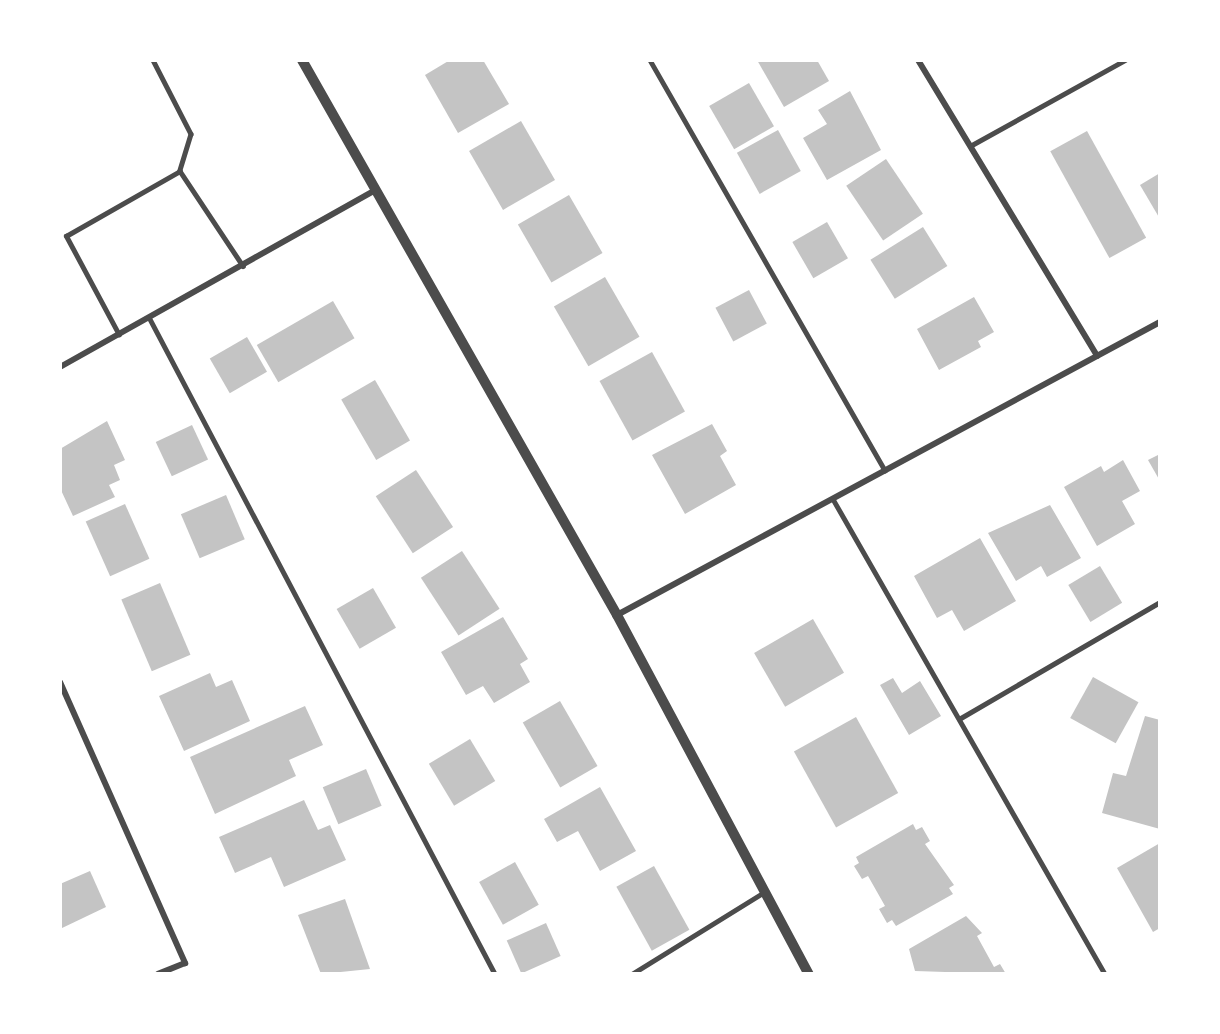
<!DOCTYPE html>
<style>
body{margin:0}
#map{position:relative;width:1220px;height:1034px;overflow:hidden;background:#fff;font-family:"Noto Sans",sans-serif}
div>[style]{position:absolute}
.building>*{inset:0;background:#c4c4c4;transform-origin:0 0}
.service>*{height:4.5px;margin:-2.25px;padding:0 2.25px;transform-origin:2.25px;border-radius:2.25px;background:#4c4c4c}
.minor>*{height:6px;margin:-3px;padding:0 3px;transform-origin:3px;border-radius:3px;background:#4c4c4c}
.tertiary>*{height:10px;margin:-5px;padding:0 5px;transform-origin:5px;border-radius:5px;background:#4c4c4c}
span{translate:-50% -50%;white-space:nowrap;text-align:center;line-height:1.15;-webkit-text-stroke:4.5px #fff;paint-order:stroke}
.frame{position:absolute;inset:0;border:62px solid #fff;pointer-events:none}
</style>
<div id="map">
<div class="building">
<i style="clip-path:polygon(450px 60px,483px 60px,509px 104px,458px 133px,425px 75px)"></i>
<i style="clip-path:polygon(757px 60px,817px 60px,829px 81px,784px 107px)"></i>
<i style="left:749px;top:83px;width:50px;height:46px;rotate:60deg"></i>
<i style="clip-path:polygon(850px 91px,881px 150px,827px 180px,803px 138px,827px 124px,818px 110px)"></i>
<i style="left:521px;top:121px;width:68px;height:60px;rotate:60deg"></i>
<i style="left:778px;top:130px;width:47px;height:47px;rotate:61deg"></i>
<i style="left:1087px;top:131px;width:122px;height:42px;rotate:61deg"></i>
<i style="left:886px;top:159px;width:66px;height:48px;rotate:56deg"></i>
<i style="clip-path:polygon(1160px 173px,1160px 219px,1140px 185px)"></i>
<i style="left:569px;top:195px;width:67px;height:59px;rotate:60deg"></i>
<i style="left:827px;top:222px;width:42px;height:40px;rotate:60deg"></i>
<i style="left:923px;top:227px;width:46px;height:62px;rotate:58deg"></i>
<i style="left:605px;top:277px;width:69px;height:59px;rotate:60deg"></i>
<i style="left:749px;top:290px;width:38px;height:38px;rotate:62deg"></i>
<i style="clip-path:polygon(974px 297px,994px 332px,978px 341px,981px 347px,939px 370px,917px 329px)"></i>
<i style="left:333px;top:301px;width:43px;height:88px;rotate:60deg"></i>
<i style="left:247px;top:337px;width:40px;height:43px;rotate:60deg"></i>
<i style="left:652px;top:352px;width:68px;height:60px;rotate:61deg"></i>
<i style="left:375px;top:380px;width:70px;height:39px;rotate:60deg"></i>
<i style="clip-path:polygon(107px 421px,125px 460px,114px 465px,120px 480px,109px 485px,115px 497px,73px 516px,60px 488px,60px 449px)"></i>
<i style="clip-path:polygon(712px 424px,727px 451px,720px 456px,736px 485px,685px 514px,652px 455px)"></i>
<i style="left:192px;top:425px;width:38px;height:40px;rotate:65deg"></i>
<i style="clip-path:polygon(1160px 454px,1160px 481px,1148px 460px)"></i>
<i style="clip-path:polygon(1123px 460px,1140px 491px,1122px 501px,1135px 524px,1097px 546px,1064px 487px,1101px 466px,1104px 472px)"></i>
<i style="left:416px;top:470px;width:68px;height:48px;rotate:57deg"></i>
<i style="left:226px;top:495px;width:48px;height:49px;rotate:67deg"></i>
<i style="left:125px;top:504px;width:60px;height:43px;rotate:66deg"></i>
<i style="clip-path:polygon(1050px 505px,1081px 558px,1047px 577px,1041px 566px,1016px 581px,988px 533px)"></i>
<i style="clip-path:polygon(980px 538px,1016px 601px,964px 631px,952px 610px,937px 618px,914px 576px)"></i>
<i style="left:462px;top:551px;width:69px;height:49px;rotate:57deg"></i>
<i style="left:1100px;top:566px;width:43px;height:37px;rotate:59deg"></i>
<i style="left:160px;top:583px;width:78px;height:42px;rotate:67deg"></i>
<i style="left:373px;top:588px;width:46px;height:42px;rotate:60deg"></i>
<i style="clip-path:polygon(503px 617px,528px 659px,520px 664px,530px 682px,494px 703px,483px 686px,466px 695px,441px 652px)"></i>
<i style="left:813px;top:619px;width:62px;height:68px;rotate:60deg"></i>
<i style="clip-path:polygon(210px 673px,216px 687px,232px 680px,250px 721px,184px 751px,159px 696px)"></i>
<i style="left:1093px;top:677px;width:52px;height:47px;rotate:29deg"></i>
<i style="clip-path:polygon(893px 678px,902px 693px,920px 681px,941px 716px,909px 735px,880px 685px)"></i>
<i style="left:560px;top:701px;width:75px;height:43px;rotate:60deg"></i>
<i style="clip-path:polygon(305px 706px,323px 745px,289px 760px,296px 776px,215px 814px,190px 757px)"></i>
<i style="clip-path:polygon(1145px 716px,1160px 720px,1160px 829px,1102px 813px,1113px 773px,1126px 776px)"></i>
<i style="left:856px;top:717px;width:87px;height:71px;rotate:61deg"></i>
<i style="left:470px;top:739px;width:49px;height:48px;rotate:59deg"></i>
<i style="left:366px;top:769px;width:40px;height:47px;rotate:67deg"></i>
<i style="clip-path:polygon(600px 787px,636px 851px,600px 871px,578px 831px,557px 842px,544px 819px)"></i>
<i style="clip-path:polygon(304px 800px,318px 830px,330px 825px,346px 860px,284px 887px,271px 857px,235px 873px,219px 837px)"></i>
<i style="clip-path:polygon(913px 824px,916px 830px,922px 827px,930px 841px,925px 844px,954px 885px,949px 888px,953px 894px,896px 926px,892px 920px,887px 923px,879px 909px,885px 906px,868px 876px,862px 879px,854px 866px,859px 863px,856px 857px)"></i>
<i style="clip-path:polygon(1160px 843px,1160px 928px,1153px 932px,1117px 868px)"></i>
<i style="left:515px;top:862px;width:49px;height:41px;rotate:61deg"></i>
<i style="left:654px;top:866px;width:73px;height:43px;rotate:61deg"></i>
<i style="clip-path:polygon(90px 871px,106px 907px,60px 929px,60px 884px)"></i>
<i style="clip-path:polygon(345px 899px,370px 969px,321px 974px,298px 915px)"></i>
<i style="clip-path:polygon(966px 916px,982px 933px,977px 936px,994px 967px,1000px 964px,1006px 974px,915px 971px,909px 949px)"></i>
<i style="left:546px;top:923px;width:36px;height:43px;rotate:66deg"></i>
</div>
<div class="service">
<i style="left:153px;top:60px;width:83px;rotate:62.8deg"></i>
<i style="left:191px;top:134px;width:39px;rotate:107deg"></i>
<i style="left:180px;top:171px;width:114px;rotate:56.4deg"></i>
<i style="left:650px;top:60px;width:473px;rotate:60.2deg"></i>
<i style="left:970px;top:146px;width:177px;rotate:-29deg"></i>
<i style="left:150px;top:319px;width:740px;rotate:62.22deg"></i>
<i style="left:119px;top:335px;width:112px;rotate:-118.2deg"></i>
<i style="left:66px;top:236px;width:131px;rotate:-29.7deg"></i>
<i style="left:833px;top:499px;width:547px;rotate:60.2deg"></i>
<i style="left:959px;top:719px;width:233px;rotate:-30.2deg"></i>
<i style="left:632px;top:974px;width:155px;rotate:-31.8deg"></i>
</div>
<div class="minor">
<i style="left:918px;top:60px;width:346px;rotate:58.8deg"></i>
<i style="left:60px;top:367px;width:362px;rotate:-29.3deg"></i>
<i style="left:617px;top:615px;width:617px;rotate:-28.35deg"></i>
<i style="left:60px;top:682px;width:308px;rotate:66deg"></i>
<i style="left:185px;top:963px;width:29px;rotate:158deg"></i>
</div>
<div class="tertiary">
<i style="left:302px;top:60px;width:638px;rotate:60.42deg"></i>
<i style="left:617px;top:615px;width:407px;rotate:61.9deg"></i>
</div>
<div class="frame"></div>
</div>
